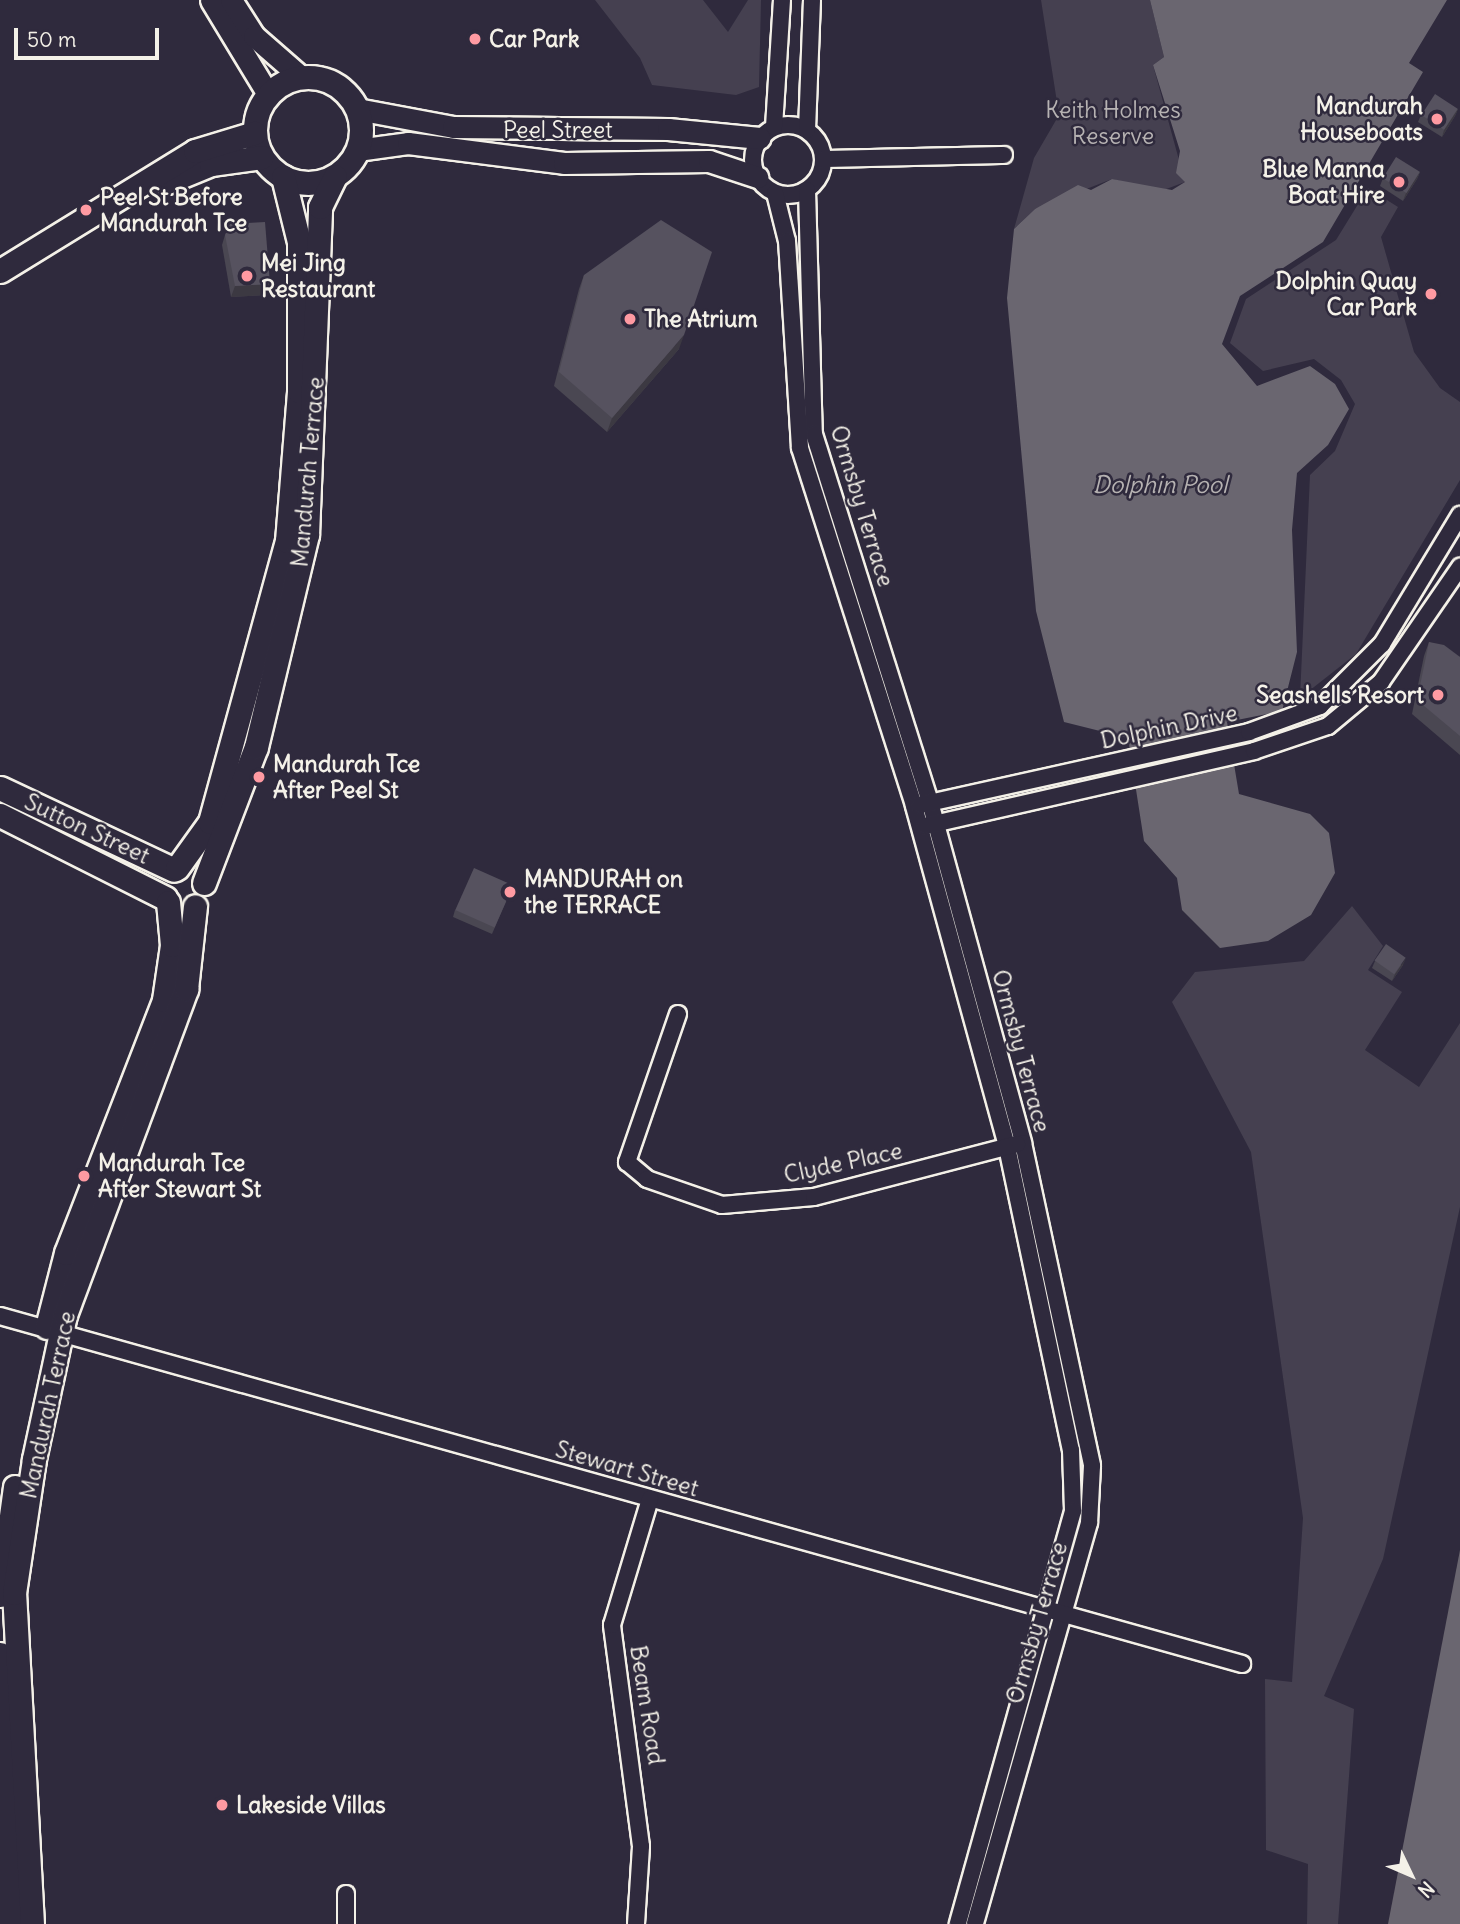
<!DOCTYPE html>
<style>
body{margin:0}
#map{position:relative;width:1460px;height:1924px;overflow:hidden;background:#2f2a3d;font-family:Delius,sans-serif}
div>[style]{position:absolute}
.green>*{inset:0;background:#454050}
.water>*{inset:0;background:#6a6670}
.roads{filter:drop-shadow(2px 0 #f4f1e8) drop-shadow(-2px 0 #f4f1e8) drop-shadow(0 2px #f4f1e8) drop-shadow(0 -2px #f4f1e8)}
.minor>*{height:16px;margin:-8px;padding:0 8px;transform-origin:8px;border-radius:8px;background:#2f2a3d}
.minor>.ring{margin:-8px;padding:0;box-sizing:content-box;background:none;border:16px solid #2f2a3d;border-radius:50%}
.tertiary>*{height:21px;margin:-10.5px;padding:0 10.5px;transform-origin:10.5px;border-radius:10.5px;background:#2f2a3d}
.secondary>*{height:23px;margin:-11.5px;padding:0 11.5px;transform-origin:11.5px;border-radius:11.5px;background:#2f2a3d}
.secondary>.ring{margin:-11.5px;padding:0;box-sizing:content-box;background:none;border:23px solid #2f2a3d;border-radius:50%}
.wall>*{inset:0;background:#4a4752}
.shaded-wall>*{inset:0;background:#3c3942}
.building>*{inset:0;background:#56525f;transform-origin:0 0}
.dots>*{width:19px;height:19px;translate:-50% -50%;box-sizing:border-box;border:4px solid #2f2a3d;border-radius:50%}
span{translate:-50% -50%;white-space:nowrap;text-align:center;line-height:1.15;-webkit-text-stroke:5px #2f2a3d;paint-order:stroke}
.poi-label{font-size:23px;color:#f4f1e8;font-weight:700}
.left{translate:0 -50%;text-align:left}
.right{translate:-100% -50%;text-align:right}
.park-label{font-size:23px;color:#b7b3b3}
.street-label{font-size:23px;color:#f4f1e8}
.water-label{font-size:24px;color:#b6b2b2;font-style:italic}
.north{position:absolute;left:1376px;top:1840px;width:70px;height:70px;-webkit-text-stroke:5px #2f2a3d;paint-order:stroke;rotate:134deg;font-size:19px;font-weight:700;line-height:28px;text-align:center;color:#f4f1e8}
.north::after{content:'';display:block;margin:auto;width:24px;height:32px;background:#f4f1e8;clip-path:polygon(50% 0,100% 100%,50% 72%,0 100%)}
.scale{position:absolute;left:14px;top:28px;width:145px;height:32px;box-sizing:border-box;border:4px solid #f4f1e8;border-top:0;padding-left:9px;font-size:21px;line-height:24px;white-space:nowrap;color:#f4f1e8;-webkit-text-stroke:5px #2f2a3d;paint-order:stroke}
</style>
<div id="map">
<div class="green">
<i style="clip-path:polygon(595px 0,703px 0,728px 32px,748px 0,761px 0,759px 87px,736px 95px,652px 85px,640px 58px)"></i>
<i style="clip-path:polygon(1041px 0,1150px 0,1164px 57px,1153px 65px,1185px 182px,1161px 191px,1112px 179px,1035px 209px,1014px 229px,1034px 158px,1059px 115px)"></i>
<i style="clip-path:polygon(1368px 188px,1398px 207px,1381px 237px,1414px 352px,1440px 388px,1460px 402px,1460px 480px,1356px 654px,1300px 698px,1310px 475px,1335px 451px,1355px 404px,1341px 380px,1314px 359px,1263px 371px,1230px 343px,1246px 299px,1336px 240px)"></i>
<i style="clip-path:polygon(1352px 906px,1383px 946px,1368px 970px,1402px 992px,1365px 1050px,1419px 1087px,1460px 1023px,1460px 1207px,1383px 1559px,1324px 1696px,1354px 1709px,1338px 1924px,1307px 1924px,1308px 1864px,1266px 1850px,1265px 1679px,1292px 1682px,1303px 1518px,1251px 1152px,1172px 1002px,1195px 972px,1304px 961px)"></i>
</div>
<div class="water">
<i style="clip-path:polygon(1150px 0,1447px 0,1409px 63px,1423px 72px,1323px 242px,1240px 296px,1222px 344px,1257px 386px,1310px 366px,1335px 384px,1349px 409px,1328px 445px,1297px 473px,1292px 530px,1297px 652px,1282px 711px,1227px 722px,1239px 794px,1310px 814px,1329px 833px,1335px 873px,1311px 915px,1268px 941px,1220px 948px,1182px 910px,1177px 878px,1144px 841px,1128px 738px,1064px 722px,1036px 611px,1007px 298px,1014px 229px,1035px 209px,1078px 185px,1091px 190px,1112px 179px,1172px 190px,1185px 182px,1176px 173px,1180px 151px,1153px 65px,1164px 57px)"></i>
<i style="clip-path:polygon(1460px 1550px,1460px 1924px,1388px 1924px)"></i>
</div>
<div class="roads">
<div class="minor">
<i class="ring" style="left:753px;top:125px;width:54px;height:54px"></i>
<i style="left:774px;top:127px;width:127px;rotate:-86.4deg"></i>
<i style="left:807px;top:130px;width:130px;rotate:-87.8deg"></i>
<i style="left:823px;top:159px;width:181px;rotate:-1.3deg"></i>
<i style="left:807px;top:190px;width:244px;rotate:88.4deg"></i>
<i style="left:814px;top:434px;width:386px;rotate:72.5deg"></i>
<i style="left:930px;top:802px;width:353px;rotate:74.7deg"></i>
<i style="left:1023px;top:1143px;width:330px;rotate:77.9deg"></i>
<i style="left:1092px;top:1466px;width:57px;rotate:93deg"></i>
<i style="left:1089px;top:1523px;width:417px;rotate:105.9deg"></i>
<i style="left:775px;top:193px;width:49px;rotate:76deg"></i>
<i style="left:787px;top:241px;width:207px;rotate:86.4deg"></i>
<i style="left:800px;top:448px;width:376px;rotate:72.3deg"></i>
<i style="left:914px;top:806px;width:353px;rotate:74.7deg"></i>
<i style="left:1007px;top:1147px;width:310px;rotate:78.1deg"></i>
<i style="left:1071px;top:1450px;width:61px;rotate:88.1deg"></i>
<i style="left:1073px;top:1511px;width:429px;rotate:105.6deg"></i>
<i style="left:920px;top:805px;width:337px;rotate:-12.5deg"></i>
<i style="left:1249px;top:732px;width:76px;rotate:-20.1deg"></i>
<i style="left:1320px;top:706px;width:88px;rotate:-45deg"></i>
<i style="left:1382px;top:644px;width:151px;rotate:-58.8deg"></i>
<i style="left:925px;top:826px;width:337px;rotate:-12.8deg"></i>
<i style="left:1254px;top:751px;width:78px;rotate:-18.7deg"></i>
<i style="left:1328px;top:726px;width:69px;rotate:-39.7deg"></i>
<i style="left:1381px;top:682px;width:140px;rotate:-55.5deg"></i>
<i style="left:678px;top:1014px;width:157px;rotate:109deg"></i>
<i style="left:627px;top:1162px;width:26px;rotate:40deg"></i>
<i style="left:647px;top:1179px;width:79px;rotate:19.1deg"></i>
<i style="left:722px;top:1205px;width:92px;rotate:-5deg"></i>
<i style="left:814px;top:1197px;width:210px;rotate:-14.6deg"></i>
<i style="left:0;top:1316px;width:1290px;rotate:15.65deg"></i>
<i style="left:346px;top:1894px;width:30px;rotate:90deg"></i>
<i style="left:636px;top:1924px;width:78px;rotate:-86.3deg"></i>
<i style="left:641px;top:1846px;width:223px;rotate:-97.5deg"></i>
<i style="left:612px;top:1625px;width:132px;rotate:-73.2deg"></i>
</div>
<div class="tertiary">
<i style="left:211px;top:0;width:110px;rotate:58.8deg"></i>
<i style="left:231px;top:0;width:43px;rotate:57.4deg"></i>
<i style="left:254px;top:36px;width:62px;rotate:41.1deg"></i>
<i style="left:357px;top:109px;width:98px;rotate:10.6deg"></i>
<i style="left:453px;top:127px;width:215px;rotate:0.5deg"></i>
<i style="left:668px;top:129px;width:92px;rotate:5.6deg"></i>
<i style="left:357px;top:150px;width:51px;rotate:-7.8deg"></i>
<i style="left:408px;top:143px;width:157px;rotate:7.3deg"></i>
<i style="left:564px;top:163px;width:145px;rotate:-0.8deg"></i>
<i style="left:709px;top:161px;width:51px;rotate:18.4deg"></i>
</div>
<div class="secondary">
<i class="ring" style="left:255px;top:77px;width:83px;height:83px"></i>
<i style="left:167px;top:182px;width:48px;rotate:-22.2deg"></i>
<i style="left:211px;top:164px;width:51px;rotate:-7.8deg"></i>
<i style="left:0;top:271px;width:229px;rotate:-31.6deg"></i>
<i style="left:195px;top:151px;width:62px;rotate:-17deg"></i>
<i style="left:0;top:788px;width:192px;rotate:25.2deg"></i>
<i style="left:0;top:815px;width:185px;rotate:26.7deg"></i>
<i style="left:177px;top:868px;width:57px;rotate:-54.3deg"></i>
<i style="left:210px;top:822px;width:291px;rotate:-74.7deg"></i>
<i style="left:287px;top:541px;width:150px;rotate:-85.4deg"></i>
<i style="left:299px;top:391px;width:149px;rotate:-90deg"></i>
<i style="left:299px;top:242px;width:67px;rotate:-103.8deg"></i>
<i style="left:204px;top:883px;width:146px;rotate:-69.1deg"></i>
<i style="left:256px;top:747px;width:218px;rotate:-76.5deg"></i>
<i style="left:307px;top:535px;width:328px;rotate:-87.7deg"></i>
<i style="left:320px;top:207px;width:34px;rotate:-64deg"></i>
<i style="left:47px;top:1327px;width:76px;rotate:-75.6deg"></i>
<i style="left:66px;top:1253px;width:271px;rotate:-68.8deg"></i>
<i style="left:164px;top:1000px;width:56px;rotate:-81.7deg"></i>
<i style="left:172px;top:945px;width:43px;rotate:-95.3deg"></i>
<i style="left:0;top:1595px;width:109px;rotate:-82.1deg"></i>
<i style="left:0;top:1654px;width:270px;rotate:87.7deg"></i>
<i style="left:32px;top:1924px;width:331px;rotate:-93.1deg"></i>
<i style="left:14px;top:1593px;width:135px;rotate:-81.5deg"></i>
<i style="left:34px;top:1459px;width:147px;rotate:-77.9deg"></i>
<i style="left:65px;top:1315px;width:348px;rotate:-69.6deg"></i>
<i style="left:186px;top:989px;width:83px;rotate:-83.8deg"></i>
</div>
</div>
<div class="wall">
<i style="clip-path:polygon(1458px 109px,1455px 116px,1442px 137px,1418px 122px,1421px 115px)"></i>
<i style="clip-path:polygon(1420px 172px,1417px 179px,1403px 201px,1380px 186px,1383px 178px)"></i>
<i style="clip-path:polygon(225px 235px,270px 284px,266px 295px,231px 297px,222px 245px)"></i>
<i style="clip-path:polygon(584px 275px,679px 349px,607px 432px,554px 386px,579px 289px)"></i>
<i style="clip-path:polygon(1429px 642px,1460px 657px,1460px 755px,1412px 714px,1424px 656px)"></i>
<i style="clip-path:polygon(510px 892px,492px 934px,453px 917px,455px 910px)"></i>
<i style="clip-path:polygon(1375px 961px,1403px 965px,1392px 981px,1372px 968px)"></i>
</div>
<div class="shaded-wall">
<i style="clip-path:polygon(1458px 109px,1455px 116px,1442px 137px,1444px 130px)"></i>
<i style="clip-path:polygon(1420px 172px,1417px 179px,1403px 201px,1406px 193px)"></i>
<i style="clip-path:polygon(270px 284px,266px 295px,231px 297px,235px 286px)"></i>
<i style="clip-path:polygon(684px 335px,679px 349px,607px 432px,612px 418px)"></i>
<i style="clip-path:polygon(1406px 958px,1403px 965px,1392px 981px,1395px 974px)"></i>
</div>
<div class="building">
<i style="left:1435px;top:94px;width:27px;height:25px;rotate:33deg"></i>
<i style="left:1396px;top:157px;width:28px;height:25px;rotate:32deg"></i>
<i style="clip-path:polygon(661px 220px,712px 252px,684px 335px,612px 418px,559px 372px,584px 275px)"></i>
<i style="clip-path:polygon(265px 222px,270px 284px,235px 286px,225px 235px,230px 224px)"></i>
<i style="clip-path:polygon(1429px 642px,1444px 645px,1460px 657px,1460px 736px,1417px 700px)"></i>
<i style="left:474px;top:868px;width:43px;height:46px;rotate:24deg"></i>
<i style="left:1386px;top:944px;width:24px;height:20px;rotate:35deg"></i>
</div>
<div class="dots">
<i style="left:475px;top:39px;background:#ff9aa2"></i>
<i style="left:1437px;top:119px;background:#ff9aa2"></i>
<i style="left:1399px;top:182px;background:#ff9aa2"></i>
<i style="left:86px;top:210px;background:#ff9aa2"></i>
<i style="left:247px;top:276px;background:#ff9aa2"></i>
<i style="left:1431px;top:294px;background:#ff9aa2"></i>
<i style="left:630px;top:319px;background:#ff9aa2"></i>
<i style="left:1438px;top:695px;background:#ff9aa2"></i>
<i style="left:259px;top:777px;background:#ff9aa2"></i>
<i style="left:510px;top:892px;background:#ff9aa2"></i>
<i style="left:84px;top:1176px;background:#ff9aa2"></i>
<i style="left:222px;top:1805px;background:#ff9aa2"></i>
</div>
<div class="poi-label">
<span class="left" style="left:489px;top:39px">Car Park</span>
<span class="right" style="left:1423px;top:119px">Mandurah<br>Houseboats</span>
<span class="right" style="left:1385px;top:182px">Blue Manna<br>Boat Hire</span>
<span class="left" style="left:100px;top:210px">Peel St Before<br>Mandurah Tce</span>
<span class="left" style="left:261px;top:276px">Mei Jing<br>Restaurant</span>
<span class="right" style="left:1417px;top:294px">Dolphin Quay<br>Car Park</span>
<span class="left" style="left:644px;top:319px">The Atrium</span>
<span class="right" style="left:1424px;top:695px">Seashells Resort</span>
<span class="left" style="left:273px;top:777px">Mandurah Tce<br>After Peel St</span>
<span class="left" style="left:524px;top:892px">MANDURAH on<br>the TERRACE</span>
<span class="left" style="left:98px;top:1176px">Mandurah Tce<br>After Stewart St</span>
<span class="left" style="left:236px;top:1805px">Lakeside Villas</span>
</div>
<div class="park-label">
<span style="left:1113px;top:123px">Keith Holmes<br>Reserve</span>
</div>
<div class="street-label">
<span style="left:558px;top:130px">Peel Street</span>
<span style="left:308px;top:472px;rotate:-85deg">Mandurah Terrace</span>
<span style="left:862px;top:506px;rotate:73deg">Ormsby Terrace</span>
<span style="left:1169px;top:727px;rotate:-12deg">Dolphin Drive</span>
<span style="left:87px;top:829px;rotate:25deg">Sutton Street</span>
<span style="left:1021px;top:1051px;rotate:75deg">Ormsby Terrace</span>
<span style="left:843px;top:1163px;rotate:-12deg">Clyde Place</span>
<span style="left:48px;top:1405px;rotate:-78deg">Mandurah Terrace</span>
<span style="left:627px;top:1469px;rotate:16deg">Stewart Street</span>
<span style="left:1037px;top:1623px;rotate:-74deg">Ormsby Terrace</span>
<span style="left:647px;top:1705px;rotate:81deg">Beam Road</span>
</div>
<div class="water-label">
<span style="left:1160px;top:485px">Dolphin Pool</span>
</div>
<div class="north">N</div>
<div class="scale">50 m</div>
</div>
